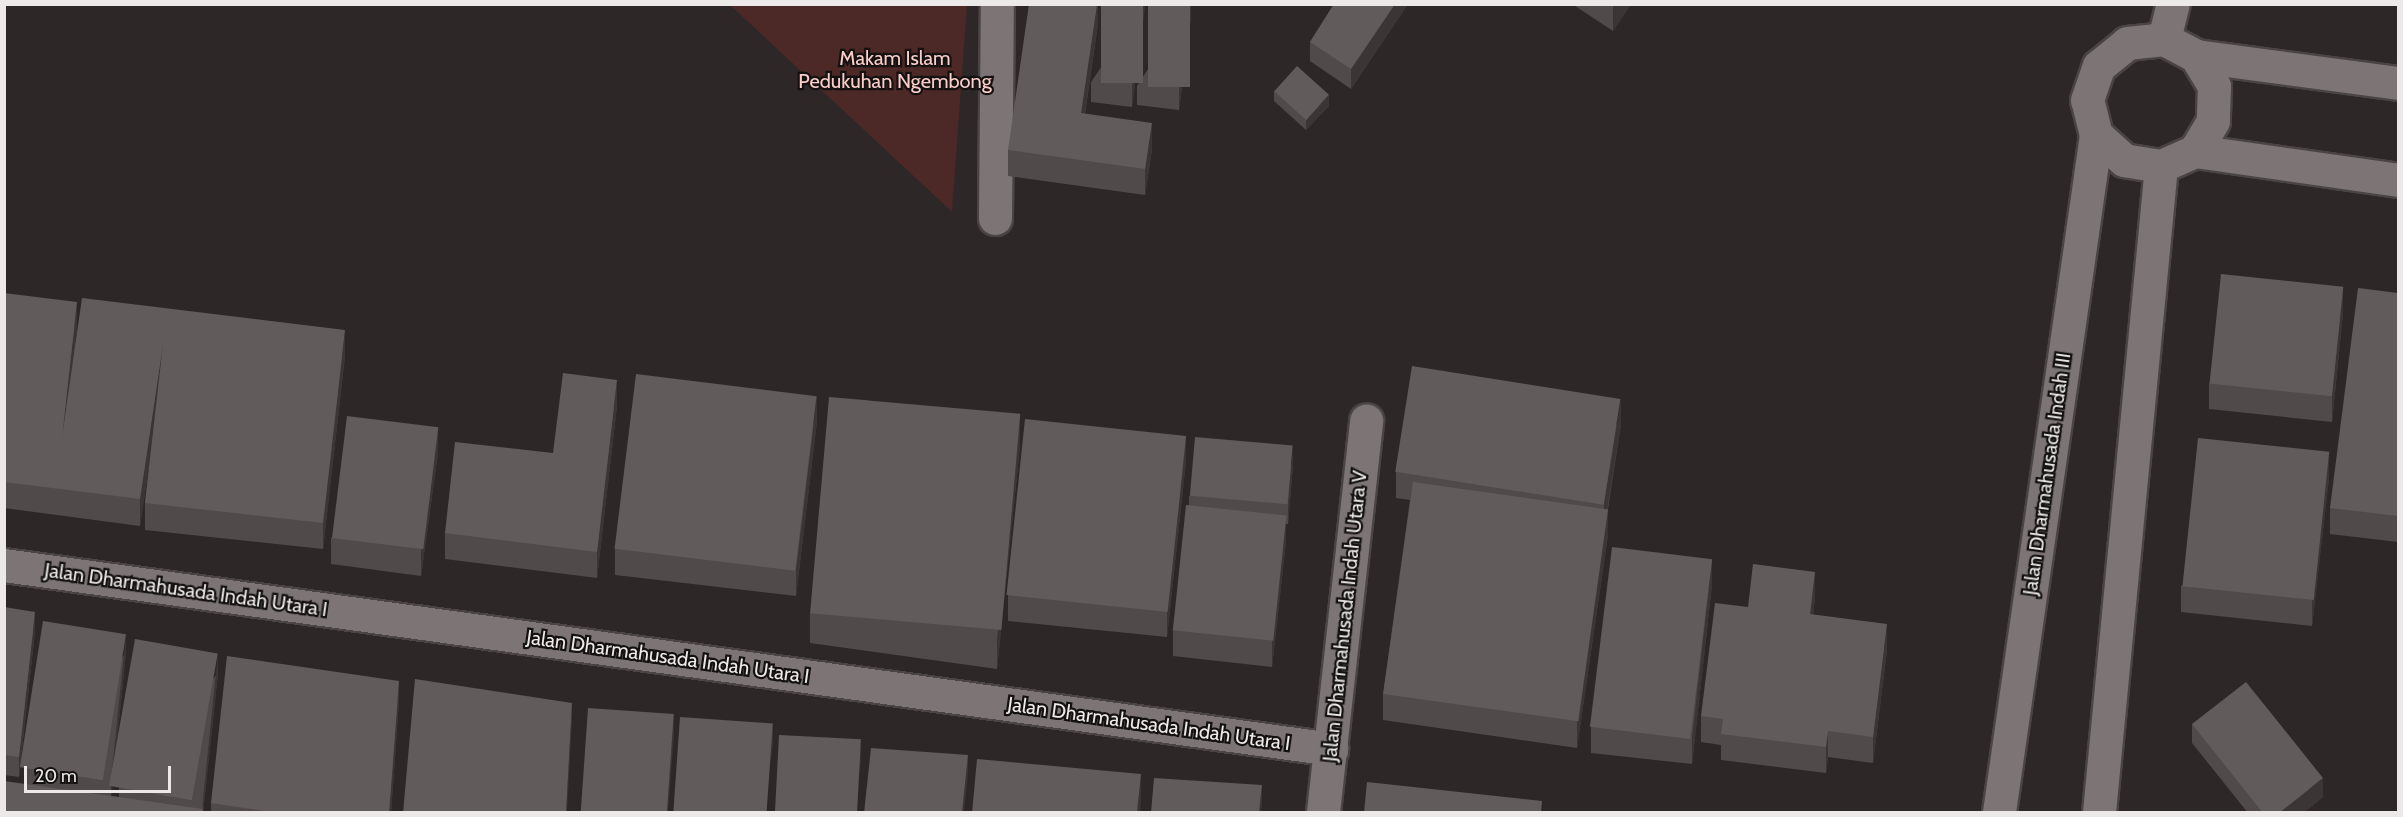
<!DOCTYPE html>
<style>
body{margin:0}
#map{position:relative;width:2403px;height:817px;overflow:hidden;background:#2e2727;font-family:Cabin,sans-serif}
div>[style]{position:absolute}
.green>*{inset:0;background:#4c2826}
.roads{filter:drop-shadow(2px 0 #4a4444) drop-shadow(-2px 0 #4a4444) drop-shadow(0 2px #4a4444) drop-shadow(0 -2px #4a4444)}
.minor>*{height:33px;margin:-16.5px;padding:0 16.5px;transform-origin:16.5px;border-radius:16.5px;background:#7d7575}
.wall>*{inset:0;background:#514a4a}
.shaded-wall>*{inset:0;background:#3c3535}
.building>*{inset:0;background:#625b5b;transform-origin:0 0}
span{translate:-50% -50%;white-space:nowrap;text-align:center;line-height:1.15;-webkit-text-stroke:4.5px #141111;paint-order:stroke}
.park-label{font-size:20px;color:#facdc9}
.street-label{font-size:20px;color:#eee9e9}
.frame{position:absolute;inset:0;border:6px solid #eee9e9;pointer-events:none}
.scale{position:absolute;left:24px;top:766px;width:147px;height:27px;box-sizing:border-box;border:3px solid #eee9e9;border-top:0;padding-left:8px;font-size:18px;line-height:21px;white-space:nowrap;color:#eee9e9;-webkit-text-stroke:4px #141111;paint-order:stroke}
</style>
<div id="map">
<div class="green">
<i style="clip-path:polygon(730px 5px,967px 5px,952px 211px,951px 211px)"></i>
</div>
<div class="roads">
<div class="minor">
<i style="left:2164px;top:39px;width:36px;rotate:-76deg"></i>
<i style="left:2196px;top:56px;width:35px;rotate:59deg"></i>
<i style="left:2214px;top:86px;width:35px;rotate:92deg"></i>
<i style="left:2213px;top:121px;width:35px;rotate:121deg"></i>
<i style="left:2195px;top:151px;width:37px;rotate:156deg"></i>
<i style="left:2161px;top:166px;width:37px;rotate:-171deg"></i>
<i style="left:2124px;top:160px;width:38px;rotate:-138deg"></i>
<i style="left:2096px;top:135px;width:36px;rotate:-104deg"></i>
<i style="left:2087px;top:100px;width:36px;rotate:-71deg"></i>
<i style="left:2099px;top:66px;width:36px;rotate:-39deg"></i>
<i style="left:2127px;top:43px;width:37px;rotate:-6deg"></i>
<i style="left:2164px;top:39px;width:36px;rotate:28deg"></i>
<i style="left:2196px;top:56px;width:204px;rotate:7.6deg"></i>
<i style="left:2195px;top:151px;width:205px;rotate:8.1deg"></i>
<i style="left:995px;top:218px;width:214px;rotate:-89.5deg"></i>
<i style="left:4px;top:565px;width:1340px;rotate:7.89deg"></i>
<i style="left:1323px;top:812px;width:394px;rotate:-83.7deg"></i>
<i style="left:1999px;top:812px;width:684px;rotate:-81.85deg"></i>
<i style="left:2099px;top:812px;width:649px;rotate:-84.52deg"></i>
</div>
</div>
<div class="wall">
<i style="clip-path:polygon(1098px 4px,1098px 24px,1085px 114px,1152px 149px,1145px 195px,1008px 176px,1008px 150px)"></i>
<i style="clip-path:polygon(1145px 4px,1132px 107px,1091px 102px,1091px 82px)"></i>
<i style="clip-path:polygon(1191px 4px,1191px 16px,1179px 110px,1137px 105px,1137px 86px)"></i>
<i style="clip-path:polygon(1334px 4px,1408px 4px,1351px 89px,1310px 61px,1310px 42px)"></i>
<i style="clip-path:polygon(1572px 4px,1631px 4px,1613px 31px)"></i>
<i style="clip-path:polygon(1274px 91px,1329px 106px,1306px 130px,1274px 101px)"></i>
<i style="clip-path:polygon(4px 293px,77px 328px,75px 343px,345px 356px,323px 549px,145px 530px,145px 503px,152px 445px,140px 526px,4px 508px)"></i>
<i style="clip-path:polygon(2398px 293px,2398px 542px,2330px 534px,2330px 508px)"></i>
<i style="clip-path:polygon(2343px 313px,2332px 422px,2209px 409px,2209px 383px)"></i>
<i style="clip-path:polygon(617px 406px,597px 578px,445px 559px,445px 533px)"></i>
<i style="clip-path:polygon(817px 421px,796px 596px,615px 575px,615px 549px)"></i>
<i style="clip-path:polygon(1621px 424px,1608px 509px,1608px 535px,1577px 748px,1383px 720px,1383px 694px,1410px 500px,1396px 498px,1396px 472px)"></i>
<i style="clip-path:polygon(1020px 446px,997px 669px,810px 643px,810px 613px)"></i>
<i style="clip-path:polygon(438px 453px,421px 576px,331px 564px,331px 538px)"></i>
<i style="clip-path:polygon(1186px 461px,1167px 637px,1008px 621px,1008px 595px)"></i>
<i style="clip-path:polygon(1293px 465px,1288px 524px,1286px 524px,1286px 542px,1272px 667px,1173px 656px,1173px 630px,1189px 505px,1189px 496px)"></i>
<i style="clip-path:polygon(2329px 478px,2312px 626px,2181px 612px,2181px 586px)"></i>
<i style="clip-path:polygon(1712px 585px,1692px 764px,1591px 753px,1591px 727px)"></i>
<i style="clip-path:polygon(1815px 598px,1813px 615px,1887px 650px,1873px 763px,1828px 757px,1826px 773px,1721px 760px,1721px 745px,1701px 742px,1701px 716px,1748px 607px)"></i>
<i style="clip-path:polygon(4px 607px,35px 631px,19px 777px,4px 775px)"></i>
<i style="clip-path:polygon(126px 653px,111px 796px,119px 797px,119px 787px,218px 673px,203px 813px,27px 785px,27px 768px)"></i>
<i style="clip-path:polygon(399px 700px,391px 813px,211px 813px,211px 803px)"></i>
<i style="clip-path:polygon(2192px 724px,2323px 797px,2303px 813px,2248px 813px,2192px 743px)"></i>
</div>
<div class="shaded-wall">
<i style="clip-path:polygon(1097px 4px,1098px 4px,1098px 24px,1081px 139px,1081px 113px)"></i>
<i style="clip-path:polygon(1143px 4px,1145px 4px,1145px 8px,1132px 107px,1132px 87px)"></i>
<i style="clip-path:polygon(1190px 4px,1191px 4px,1191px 16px,1179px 110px,1179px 91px)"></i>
<i style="clip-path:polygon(1395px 4px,1408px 4px,1351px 89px,1351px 69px)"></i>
<i style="clip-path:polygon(1614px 4px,1631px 4px,1613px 31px,1613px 5px)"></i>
<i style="clip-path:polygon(1329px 95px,1329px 106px,1306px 130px,1306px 120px)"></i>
<i style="clip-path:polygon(1152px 123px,1152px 149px,1145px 195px,1145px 169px)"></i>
<i style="clip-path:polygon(2343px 287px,2343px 313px,2332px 422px,2332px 396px)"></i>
<i style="clip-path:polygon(77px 302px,77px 328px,62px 464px,62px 437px)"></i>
<i style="clip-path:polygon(345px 330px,345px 356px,323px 549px,323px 523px)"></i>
<i style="clip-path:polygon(163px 344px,163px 370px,140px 526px,140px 499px)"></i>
<i style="clip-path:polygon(617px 380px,617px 406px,597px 578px,597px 552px)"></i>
<i style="clip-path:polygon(817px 395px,817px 421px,796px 596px,796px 570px)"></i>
<i style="clip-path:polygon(1621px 398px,1621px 424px,1604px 530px,1604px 503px)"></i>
<i style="clip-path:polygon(1020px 415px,1020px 446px,997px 669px,997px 639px)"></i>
<i style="clip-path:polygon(438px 427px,438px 453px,421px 576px,421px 550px)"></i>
<i style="clip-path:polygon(1186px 435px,1186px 461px,1167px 637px,1167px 611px)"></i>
<i style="clip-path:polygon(1293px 445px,1293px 465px,1288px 524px,1288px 504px)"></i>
<i style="clip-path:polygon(2329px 452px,2329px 478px,2312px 626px,2312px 600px)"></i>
<i style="clip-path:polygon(1608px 509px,1608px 535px,1577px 748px,1577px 721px)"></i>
<i style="clip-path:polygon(1286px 516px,1286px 542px,1272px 667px,1272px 641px)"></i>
<i style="clip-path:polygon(1712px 559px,1712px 585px,1692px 764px,1692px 738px)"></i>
<i style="clip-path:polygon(1815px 572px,1815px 598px,1810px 640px,1810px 614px)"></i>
<i style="clip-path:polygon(35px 612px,35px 631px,19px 777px,19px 757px)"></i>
<i style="clip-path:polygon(1887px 624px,1887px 650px,1873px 763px,1873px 737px)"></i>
<i style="clip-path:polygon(126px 634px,126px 653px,111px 800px,111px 780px)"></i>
<i style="clip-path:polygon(218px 653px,218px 673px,203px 813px,202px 813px,203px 799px)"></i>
<i style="clip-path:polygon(399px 681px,399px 700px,391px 813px,389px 813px)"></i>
<i style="clip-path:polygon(572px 703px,572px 722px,567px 813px,566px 813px)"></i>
<i style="clip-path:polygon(674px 714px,674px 734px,668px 813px,666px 813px)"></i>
<i style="clip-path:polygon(773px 723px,773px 743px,764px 813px,762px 813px)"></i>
<i style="clip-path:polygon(1828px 731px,1828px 757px,1826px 773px,1826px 747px)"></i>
<i style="clip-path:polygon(861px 739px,861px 759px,855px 813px,853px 813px)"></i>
<i style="clip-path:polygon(968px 755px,968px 774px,964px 813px,962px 813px)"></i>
<i style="clip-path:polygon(1141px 774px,1141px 800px,1140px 813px,1137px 813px)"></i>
<i style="clip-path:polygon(2323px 778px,2323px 797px,2303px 813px,2279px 813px)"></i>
<i style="clip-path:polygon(1262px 785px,1262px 804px,1261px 813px,1259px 813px)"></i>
</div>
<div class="building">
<i style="clip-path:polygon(1029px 4px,1097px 4px,1081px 113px,1152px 123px,1145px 169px,1008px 150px)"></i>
<i style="left:1101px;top:4px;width:42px;height:79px"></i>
<i style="left:1148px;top:4px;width:42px;height:83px"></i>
<i style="clip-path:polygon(1334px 4px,1395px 4px,1351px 69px,1310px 42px)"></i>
<i style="left:1297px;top:66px;width:43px;height:34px;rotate:42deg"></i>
<i style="left:2221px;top:274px;width:123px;height:110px;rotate:6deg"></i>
<i style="clip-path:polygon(2358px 288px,2398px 293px,2398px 516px,2330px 508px)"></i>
<i style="clip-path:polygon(4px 293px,77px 302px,62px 437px,82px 298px,345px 330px,323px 523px,145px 503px,163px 344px,140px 499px,4px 482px)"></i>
<i style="left:1412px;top:366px;width:211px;height:107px;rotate:9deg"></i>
<i style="clip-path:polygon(563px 373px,617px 380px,597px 552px,445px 533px,455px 442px,553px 453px)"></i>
<i style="left:636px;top:374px;width:182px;height:176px;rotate:7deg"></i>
<i style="left:829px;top:397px;width:192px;height:217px;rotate:5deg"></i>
<i style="left:347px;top:416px;width:92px;height:123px;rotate:7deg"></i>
<i style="left:1025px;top:419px;width:162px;height:177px;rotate:6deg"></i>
<i style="left:1195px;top:437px;width:98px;height:59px;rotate:5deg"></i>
<i style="left:2198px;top:438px;width:132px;height:149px;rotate:6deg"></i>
<i style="left:1413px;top:482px;width:197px;height:214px;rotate:8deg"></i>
<i style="left:1186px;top:505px;width:101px;height:126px;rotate:6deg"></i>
<i style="left:1612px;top:547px;width:101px;height:181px;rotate:7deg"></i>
<i style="clip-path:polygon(1753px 564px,1815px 572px,1810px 614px,1887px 624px,1873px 737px,1828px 731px,1826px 747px,1721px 734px,1723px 719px,1701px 716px,1715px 603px,1748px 607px)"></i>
<i style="clip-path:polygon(4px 607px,35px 612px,19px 757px,4px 755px)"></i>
<i style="left:43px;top:621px;width:84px;height:148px;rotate:9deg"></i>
<i style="left:135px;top:639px;width:84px;height:149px;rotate:10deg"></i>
<i style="clip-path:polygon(227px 656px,399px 681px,389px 813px,278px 813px,211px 803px)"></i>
<i style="clip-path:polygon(415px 679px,572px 703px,566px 813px,403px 813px)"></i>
<i style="clip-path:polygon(2246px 682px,2323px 778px,2279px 813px,2263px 813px,2192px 724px)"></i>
<i style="left:588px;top:708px;width:86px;height:105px;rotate:4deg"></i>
<i style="left:680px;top:717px;width:93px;height:96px;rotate:4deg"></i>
<i style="left:779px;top:735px;width:82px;height:78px;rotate:3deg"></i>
<i style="clip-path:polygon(871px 748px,968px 755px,962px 813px,864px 813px)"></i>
<i style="clip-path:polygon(977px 759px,1141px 774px,1137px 813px,972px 813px)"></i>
<i style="clip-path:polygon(1154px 778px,1262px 785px,1259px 813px,1151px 813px)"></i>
<i style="clip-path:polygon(4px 781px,203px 809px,202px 813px,4px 813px)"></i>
<i style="clip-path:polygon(1367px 782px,1542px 801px,1541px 813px,1364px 813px)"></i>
</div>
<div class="park-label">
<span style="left:895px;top:70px">Makam Islam<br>Pedukuhan Ngembong</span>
</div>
<div class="street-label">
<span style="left:2047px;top:474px;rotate:-82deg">Jalan Dharmahusada Indah III</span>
<span style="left:186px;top:590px;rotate:8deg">Jalan Dharmahusada Indah Utara I</span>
<span style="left:1345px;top:616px;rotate:-84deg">Jalan Dharmahusada Indah Utara V</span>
<span style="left:668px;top:657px;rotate:8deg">Jalan Dharmahusada Indah Utara I</span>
<span style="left:1149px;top:724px;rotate:8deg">Jalan Dharmahusada Indah Utara I</span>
</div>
<div class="frame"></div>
<div class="scale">20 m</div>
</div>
